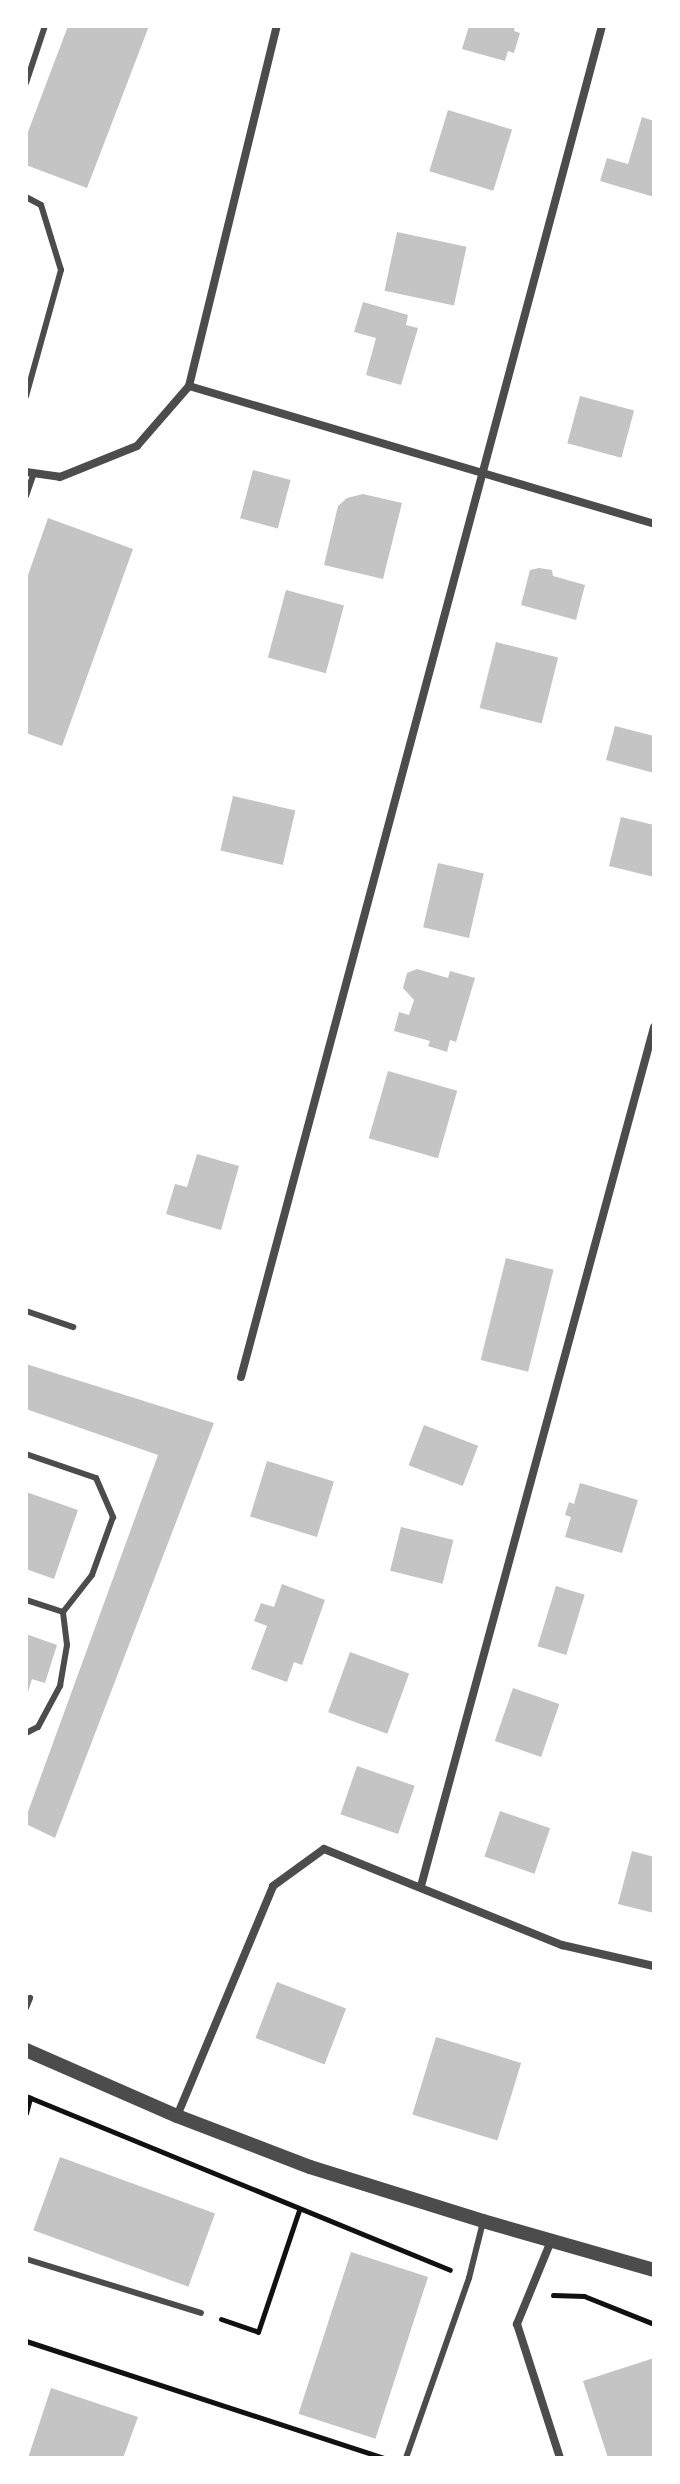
<!DOCTYPE html>
<style>
body{margin:0}
#map{position:relative;width:680px;height:2484px;overflow:hidden;background:#fff;font-family:Arial,sans-serif}
div>[style]{position:absolute}
.building>*{inset:0;background:#c4c4c4;transform-origin:0 0}
.path>*{height:5px;margin:-2.5px;padding:0 2.5px;transform-origin:2.5px;border-radius:2.5px;background:#111}
.service>*{height:6px;margin:-3px;padding:0 3px;transform-origin:3px;border-radius:3px;background:#4c4c4c}
.minor>*{height:8px;margin:-4px;padding:0 4px;transform-origin:4px;border-radius:4px;background:#4c4c4c}
.tertiary>*{height:14px;margin:-7px;padding:0 7px;transform-origin:7px;border-radius:7px;background:#4c4c4c}
span{translate:-50% -50%;white-space:nowrap;text-align:center;line-height:1.15;-webkit-text-stroke:6px #fff;paint-order:stroke}
.frame{position:absolute;inset:0;border:28px solid #fff;pointer-events:none}
</style>
<div id="map">
<div class="building">
<i style="clip-path:polygon(68px 26px,149px 26px,87px 188px,26px 165px,26px 137px)"></i>
<i style="clip-path:polygon(469px 26px,515px 26px,514px 31px,520px 33px,514px 53px,508px 51px,505px 61px,462px 49px)"></i>
<i style="left:448px;top:110px;width:67px;height:64px;rotate:17deg"></i>
<i style="clip-path:polygon(642px 117px,654px 121px,654px 197px,600px 181px,607px 158px,628px 164px)"></i>
<i style="left:397px;top:232px;width:71px;height:60px;rotate:12deg"></i>
<i style="clip-path:polygon(363px 302px,408px 315px,406px 325px,418px 328px,401px 385px,366px 375px,376px 338px,354px 332px)"></i>
<i style="left:580px;top:396px;width:56px;height:49px;rotate:15deg"></i>
<i style="left:253px;top:470px;width:39px;height:50px;rotate:15deg"></i>
<i style="clip-path:polygon(363px 494px,402px 503px,383px 579px,324px 565px,338px 506px,347px 498px)"></i>
<i style="clip-path:polygon(48px 518px,133px 549px,62px 746px,26px 733px,26px 581px)"></i>
<i style="clip-path:polygon(539px 568px,552px 570px,553px 576px,585px 585px,576px 620px,521px 605px,530px 570px)"></i>
<i style="left:286px;top:590px;width:60px;height:70px;rotate:15deg"></i>
<i style="left:496px;top:642px;width:64px;height:68px;rotate:14deg"></i>
<i style="clip-path:polygon(615px 726px,654px 736px,654px 773px,606px 760px)"></i>
<i style="left:233px;top:796px;width:64px;height:56px;rotate:13deg"></i>
<i style="clip-path:polygon(621px 817px,654px 825px,654px 877px,609px 866px)"></i>
<i style="left:438px;top:863px;width:47px;height:66px;rotate:13deg"></i>
<i style="clip-path:polygon(417px 969px,448px 978px,450px 971px,475px 978px,456px 1042px,450px 1040px,447px 1052px,428px 1046px,430px 1041px,394px 1031px,399px 1012px,409px 1015px,414px 1000px,403px 988px,407px 973px)"></i>
<i style="left:388px;top:1071px;width:72px;height:70px;rotate:16deg"></i>
<i style="clip-path:polygon(197px 1154px,239px 1166px,221px 1230px,166px 1214px,175px 1184px,187px 1187px)"></i>
<i style="left:506px;top:1258px;width:49px;height:105px;rotate:14deg"></i>
<i style="clip-path:polygon(26px 1364px,214px 1423px,55px 1838px,26px 1824px,26px 1817px,158px 1455px,26px 1409px)"></i>
<i style="left:424px;top:1425px;width:58px;height:43px;rotate:21deg"></i>
<i style="left:267px;top:1461px;width:70px;height:58px;rotate:17deg"></i>
<i style="clip-path:polygon(580px 1483px,638px 1500px,622px 1553px,565px 1537px,571px 1517px,565px 1515px,569px 1502px,574px 1504px)"></i>
<i style="clip-path:polygon(26px 1492px,78px 1510px,54px 1579px,26px 1569px)"></i>
<i style="left:401px;top:1527px;width:54px;height:45px;rotate:14deg"></i>
<i style="clip-path:polygon(282px 1584px,325px 1600px,302px 1665px,294px 1662px,287px 1682px,251px 1669px,267px 1626px,254px 1621px,261px 1603px,274px 1607px)"></i>
<i style="left:556px;top:1586px;width:30px;height:63px;rotate:17deg"></i>
<i style="clip-path:polygon(26px 1634px,57px 1645px,45px 1683px,32px 1679px,27px 1695px)"></i>
<i style="left:350px;top:1652px;width:63px;height:64px;rotate:20deg"></i>
<i style="left:513px;top:1688px;width:49px;height:56px;rotate:19deg"></i>
<i style="left:357px;top:1766px;width:61px;height:51px;rotate:19deg"></i>
<i style="left:500px;top:1811px;width:53px;height:48px;rotate:19deg"></i>
<i style="clip-path:polygon(632px 1851px,654px 1857px,654px 1913px,618px 1904px)"></i>
<i style="left:277px;top:1982px;width:74px;height:60px;rotate:21deg"></i>
<i style="left:436px;top:2037px;width:89px;height:81px;rotate:17deg"></i>
<i style="left:60px;top:2157px;width:165px;height:78px;rotate:20deg"></i>
<i style="left:351px;top:2252px;width:81px;height:170px;rotate:18deg"></i>
<i style="clip-path:polygon(654px 2358px,654px 2458px,608px 2458px,583px 2381px)"></i>
<i style="clip-path:polygon(51px 2388px,138px 2417px,123px 2458px,28px 2458px)"></i>
</div>
<div class="path">
<i style="left:26px;top:2096px;width:458px;rotate:22.3deg"></i>
<i style="left:26px;top:2113px;width:16px;rotate:-75deg"></i>
<i style="left:553px;top:2295px;width:31px;rotate:2deg"></i>
<i style="left:584px;top:2296px;width:75px;rotate:21.8deg"></i>
<i style="left:221px;top:2319px;width:39px;rotate:19deg"></i>
<i style="left:258px;top:2332px;width:129px;rotate:-71.4deg"></i>
<i style="left:26px;top:2341px;width:377px;rotate:18.1deg"></i>
</div>
<div class="service">
<i style="left:26px;top:83px;width:60px;rotate:-71.6deg"></i>
<i style="left:26px;top:197px;width:17px;rotate:28deg"></i>
<i style="left:41px;top:205px;width:68px;rotate:72.9deg"></i>
<i style="left:61px;top:270px;width:131px;rotate:105.5deg"></i>
<i style="left:26px;top:496px;width:24px;rotate:-71deg"></i>
<i style="left:26px;top:1311px;width:50px;rotate:18.8deg"></i>
<i style="left:26px;top:1454px;width:74px;rotate:18.9deg"></i>
<i style="left:96px;top:1478px;width:43px;rotate:66.4deg"></i>
<i style="left:113px;top:1517px;width:62px;rotate:109.9deg"></i>
<i style="left:92px;top:1575px;width:47px;rotate:128.1deg"></i>
<i style="left:63px;top:1612px;width:39px;rotate:-162deg"></i>
<i style="left:26px;top:1733px;width:13px;rotate:-27deg"></i>
<i style="left:38px;top:1727px;width:47px;rotate:-61.8deg"></i>
<i style="left:60px;top:1686px;width:42px;rotate:-80.3deg"></i>
<i style="left:67px;top:1645px;width:33px;rotate:-97deg"></i>
<i style="left:26px;top:2008px;width:11px;rotate:-68deg"></i>
<i style="left:26px;top:2259px;width:183px;rotate:17.1deg"></i>
<i style="left:406px;top:2458px;width:191px;rotate:-70.7deg"></i>
<i style="left:469px;top:2278px;width:58px;rotate:-76deg"></i>
</div>
<div class="minor">
<i style="left:189px;top:386px;width:485px;rotate:16.5deg"></i>
<i style="left:26px;top:472px;width:34px;rotate:8deg"></i>
<i style="left:60px;top:477px;width:83px;rotate:-21.9deg"></i>
<i style="left:137px;top:446px;width:79px;rotate:-49.1deg"></i>
<i style="left:189px;top:386px;width:371px;rotate:-76.3deg"></i>
<i style="left:241px;top:1377px;width:1398px;rotate:-75.04deg"></i>
<i style="left:421px;top:1886px;width:890px;rotate:-74.82deg"></i>
<i style="left:177px;top:2116px;width:249px;rotate:-67.3deg"></i>
<i style="left:273px;top:1886px;width:63px;rotate:-36deg"></i>
<i style="left:324px;top:1849px;width:257px;rotate:22deg"></i>
<i style="left:562px;top:1945px;width:94px;rotate:12.9deg"></i>
<i style="left:551px;top:2241px;width:90px;rotate:112.3deg"></i>
<i style="left:517px;top:2324px;width:141px;rotate:72.2deg"></i>
</div>
<div class="tertiary">
<i style="left:26px;top:2050px;width:165px;rotate:23.6deg"></i>
<i style="left:177px;top:2116px;width:142px;rotate:21deg"></i>
<i style="left:310px;top:2167px;width:181px;rotate:17.3deg"></i>
<i style="left:483px;top:2221px;width:178px;rotate:16deg"></i>
</div>
<div class="frame"></div>
</div>
